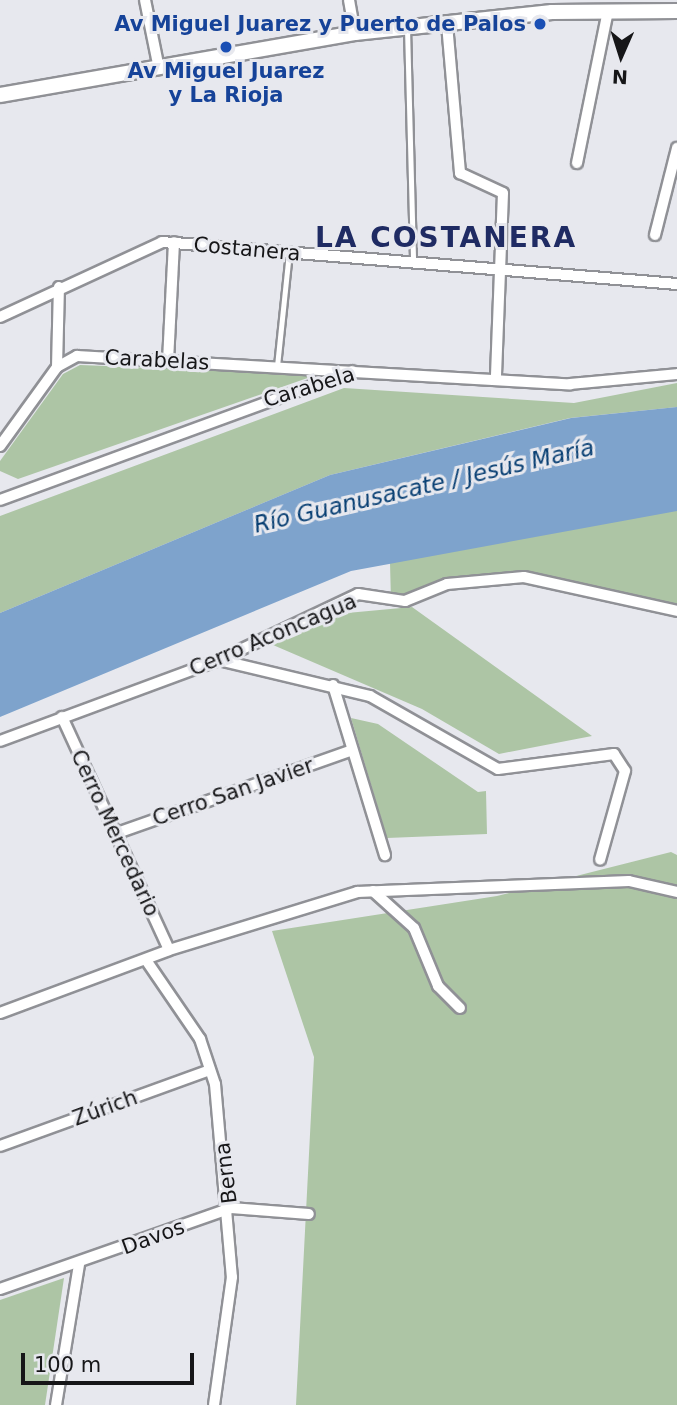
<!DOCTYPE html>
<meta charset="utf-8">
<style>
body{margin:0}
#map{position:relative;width:677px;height:1405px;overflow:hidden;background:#e7e8ee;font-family:"DejaVu Sans",sans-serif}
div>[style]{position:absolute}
.green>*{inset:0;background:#adc5a5}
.water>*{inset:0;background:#7ea3cc}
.roads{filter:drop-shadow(2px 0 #909196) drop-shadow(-2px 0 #909196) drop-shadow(0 2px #909196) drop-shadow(0 -2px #909196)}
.service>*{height:5px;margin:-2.5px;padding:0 2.5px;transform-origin:2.5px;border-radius:2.5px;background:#fff}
.minor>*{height:10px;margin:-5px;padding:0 5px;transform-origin:5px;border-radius:5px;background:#fff}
.tertiary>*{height:14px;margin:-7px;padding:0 7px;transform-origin:7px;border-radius:7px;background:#fff}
.dots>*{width:19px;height:19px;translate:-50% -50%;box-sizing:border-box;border:4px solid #e7e8ee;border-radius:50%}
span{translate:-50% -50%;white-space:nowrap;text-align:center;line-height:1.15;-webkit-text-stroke:6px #e7e8ee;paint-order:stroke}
.transit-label{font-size:21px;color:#164399;font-weight:700}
.right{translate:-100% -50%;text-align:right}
.street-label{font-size:21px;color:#161618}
.water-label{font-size:23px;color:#083f73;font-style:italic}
.district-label{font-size:28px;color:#1f2b63;font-weight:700;letter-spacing:2px}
.north{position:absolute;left:586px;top:21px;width:70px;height:70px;-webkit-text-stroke:5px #e7e8ee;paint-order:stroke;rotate:183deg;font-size:19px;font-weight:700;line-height:28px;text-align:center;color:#161618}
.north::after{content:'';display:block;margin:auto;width:24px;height:32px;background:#161618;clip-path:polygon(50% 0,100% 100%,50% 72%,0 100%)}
.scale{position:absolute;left:21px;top:1353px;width:173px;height:32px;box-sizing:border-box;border:4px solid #161618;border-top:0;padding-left:9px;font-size:21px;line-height:24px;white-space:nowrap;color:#161618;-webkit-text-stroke:5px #e7e8ee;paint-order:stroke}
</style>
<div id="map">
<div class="green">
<i style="clip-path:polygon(80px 365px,319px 374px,18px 479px,0 471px,0 461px,63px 374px)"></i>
<i style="clip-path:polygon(677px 383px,677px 407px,570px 418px,330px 475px,0 613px,0 516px,344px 388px,574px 403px)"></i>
<i style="clip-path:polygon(652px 511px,677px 511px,677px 607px,524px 577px,447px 584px,391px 601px,390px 563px)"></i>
<i style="clip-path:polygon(412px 607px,592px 736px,499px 754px,422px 709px,273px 645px,347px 613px)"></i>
<i style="clip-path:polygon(351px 718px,378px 724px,478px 792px,486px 791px,487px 834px,387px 838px)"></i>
<i style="clip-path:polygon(671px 852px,677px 855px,677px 1405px,296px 1405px,314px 1057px,272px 931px,497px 896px)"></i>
<i style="clip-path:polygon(64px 1278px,45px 1405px,0 1405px,0 1300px)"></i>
</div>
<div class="water">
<i style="clip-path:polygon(677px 407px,677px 511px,351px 571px,0 717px,0 613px,330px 475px,571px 418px)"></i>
</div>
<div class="roads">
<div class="service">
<i style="left:407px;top:28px;width:235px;rotate:88.5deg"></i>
<i style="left:277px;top:366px;width:115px;rotate:-84deg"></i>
</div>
<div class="minor">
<i style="left:145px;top:0;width:70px;rotate:78.5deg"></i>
<i style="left:349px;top:0;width:34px;rotate:80deg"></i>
<i style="left:447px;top:24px;width:150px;rotate:85deg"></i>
<i style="left:460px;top:173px;width:47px;rotate:24.9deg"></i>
<i style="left:503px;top:193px;width:185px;rotate:92.2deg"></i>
<i style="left:577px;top:163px;width:155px;rotate:-78.5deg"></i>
<i style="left:655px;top:235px;width:90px;rotate:-75.8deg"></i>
<i style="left:0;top:317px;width:179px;rotate:-24.8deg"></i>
<i style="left:162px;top:242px;width:517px;rotate:4.66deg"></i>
<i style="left:168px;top:361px;width:119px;rotate:-87.1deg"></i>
<i style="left:57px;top:367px;width:80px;rotate:-88.6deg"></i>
<i style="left:0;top:446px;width:97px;rotate:-54.2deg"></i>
<i style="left:57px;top:367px;width:23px;rotate:-29deg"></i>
<i style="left:77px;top:356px;width:494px;rotate:3.3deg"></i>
<i style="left:570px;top:384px;width:107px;rotate:-5.3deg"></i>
<i style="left:0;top:500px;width:375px;rotate:-20.1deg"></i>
<i style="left:219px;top:660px;width:155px;rotate:13.4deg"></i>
<i style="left:370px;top:696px;width:147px;rotate:29.7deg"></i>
<i style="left:498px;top:769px;width:117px;rotate:-7.4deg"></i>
<i style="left:614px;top:754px;width:20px;rotate:57deg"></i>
<i style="left:625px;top:771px;width:92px;rotate:105.7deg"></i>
<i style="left:333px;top:685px;width:178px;rotate:73deg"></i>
<i style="left:62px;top:717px;width:256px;rotate:65.3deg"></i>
<i style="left:0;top:741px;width:233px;rotate:-20.3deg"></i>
<i style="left:219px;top:660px;width:154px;rotate:-25.4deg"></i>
<i style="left:358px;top:594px;width:48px;rotate:8.5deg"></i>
<i style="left:405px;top:601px;width:45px;rotate:-22deg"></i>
<i style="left:447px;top:584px;width:77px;rotate:-5.2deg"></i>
<i style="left:524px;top:577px;width:157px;rotate:12.5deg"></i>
<i style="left:117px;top:833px;width:247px;rotate:-19.4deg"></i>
<i style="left:373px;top:891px;width:55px;rotate:42.1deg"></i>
<i style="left:414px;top:928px;width:63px;rotate:67.5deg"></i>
<i style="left:438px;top:986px;width:31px;rotate:45deg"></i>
<i style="left:146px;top:960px;width:96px;rotate:55.6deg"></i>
<i style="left:200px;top:1039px;width:47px;rotate:71.6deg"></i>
<i style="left:215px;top:1084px;width:194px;rotate:85deg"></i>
<i style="left:232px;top:1277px;width:129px;rotate:98deg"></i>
<i style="left:0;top:1013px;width:180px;rotate:-20.4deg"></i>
<i style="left:169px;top:950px;width:197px;rotate:-17.1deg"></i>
<i style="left:357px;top:892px;width:272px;rotate:-2.3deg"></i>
<i style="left:629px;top:881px;width:49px;rotate:12.9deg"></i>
<i style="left:0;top:1146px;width:223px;rotate:-19.9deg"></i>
<i style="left:0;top:1289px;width:245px;rotate:-19.3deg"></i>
<i style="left:231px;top:1208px;width:78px;rotate:4.4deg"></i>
<i style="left:56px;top:1405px;width:143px;rotate:-80.7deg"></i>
</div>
<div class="tertiary">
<i style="left:0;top:95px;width:360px;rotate:-9.9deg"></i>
<i style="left:355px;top:33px;width:198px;rotate:-6.1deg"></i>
<i style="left:552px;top:12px;width:125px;rotate:-0.5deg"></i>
</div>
</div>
<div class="dots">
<i style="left:540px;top:24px;background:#1a4fb4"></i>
<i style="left:226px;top:47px;background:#1a4fb4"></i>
</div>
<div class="transit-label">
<span class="right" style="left:526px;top:24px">Av Miguel Juarez y Puerto de Palos</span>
<span style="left:226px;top:83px">Av Miguel Juarez<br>y La Rioja</span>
</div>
<div class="street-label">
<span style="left:247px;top:249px;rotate:5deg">Costanera</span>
<span style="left:157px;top:360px;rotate:3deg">Carabelas</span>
<span style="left:309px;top:387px;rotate:-17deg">Carabela</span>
<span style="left:273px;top:635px;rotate:-23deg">Cerro Aconcagua</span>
<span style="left:233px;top:792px;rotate:-19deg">Cerro San Javier</span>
<span style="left:115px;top:833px;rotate:65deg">Cerro Mercedario</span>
<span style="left:105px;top:1108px;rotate:-20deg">Zúrich</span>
<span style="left:226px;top:1173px;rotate:-97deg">Berna</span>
<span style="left:153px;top:1237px;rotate:-20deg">Davos</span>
</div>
<div class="water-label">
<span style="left:424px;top:486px;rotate:-13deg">Río Guanusacate / Jesús María</span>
</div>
<div class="district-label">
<span style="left:446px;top:238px">LA COSTANERA</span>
</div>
<div class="north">N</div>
<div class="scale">100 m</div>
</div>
